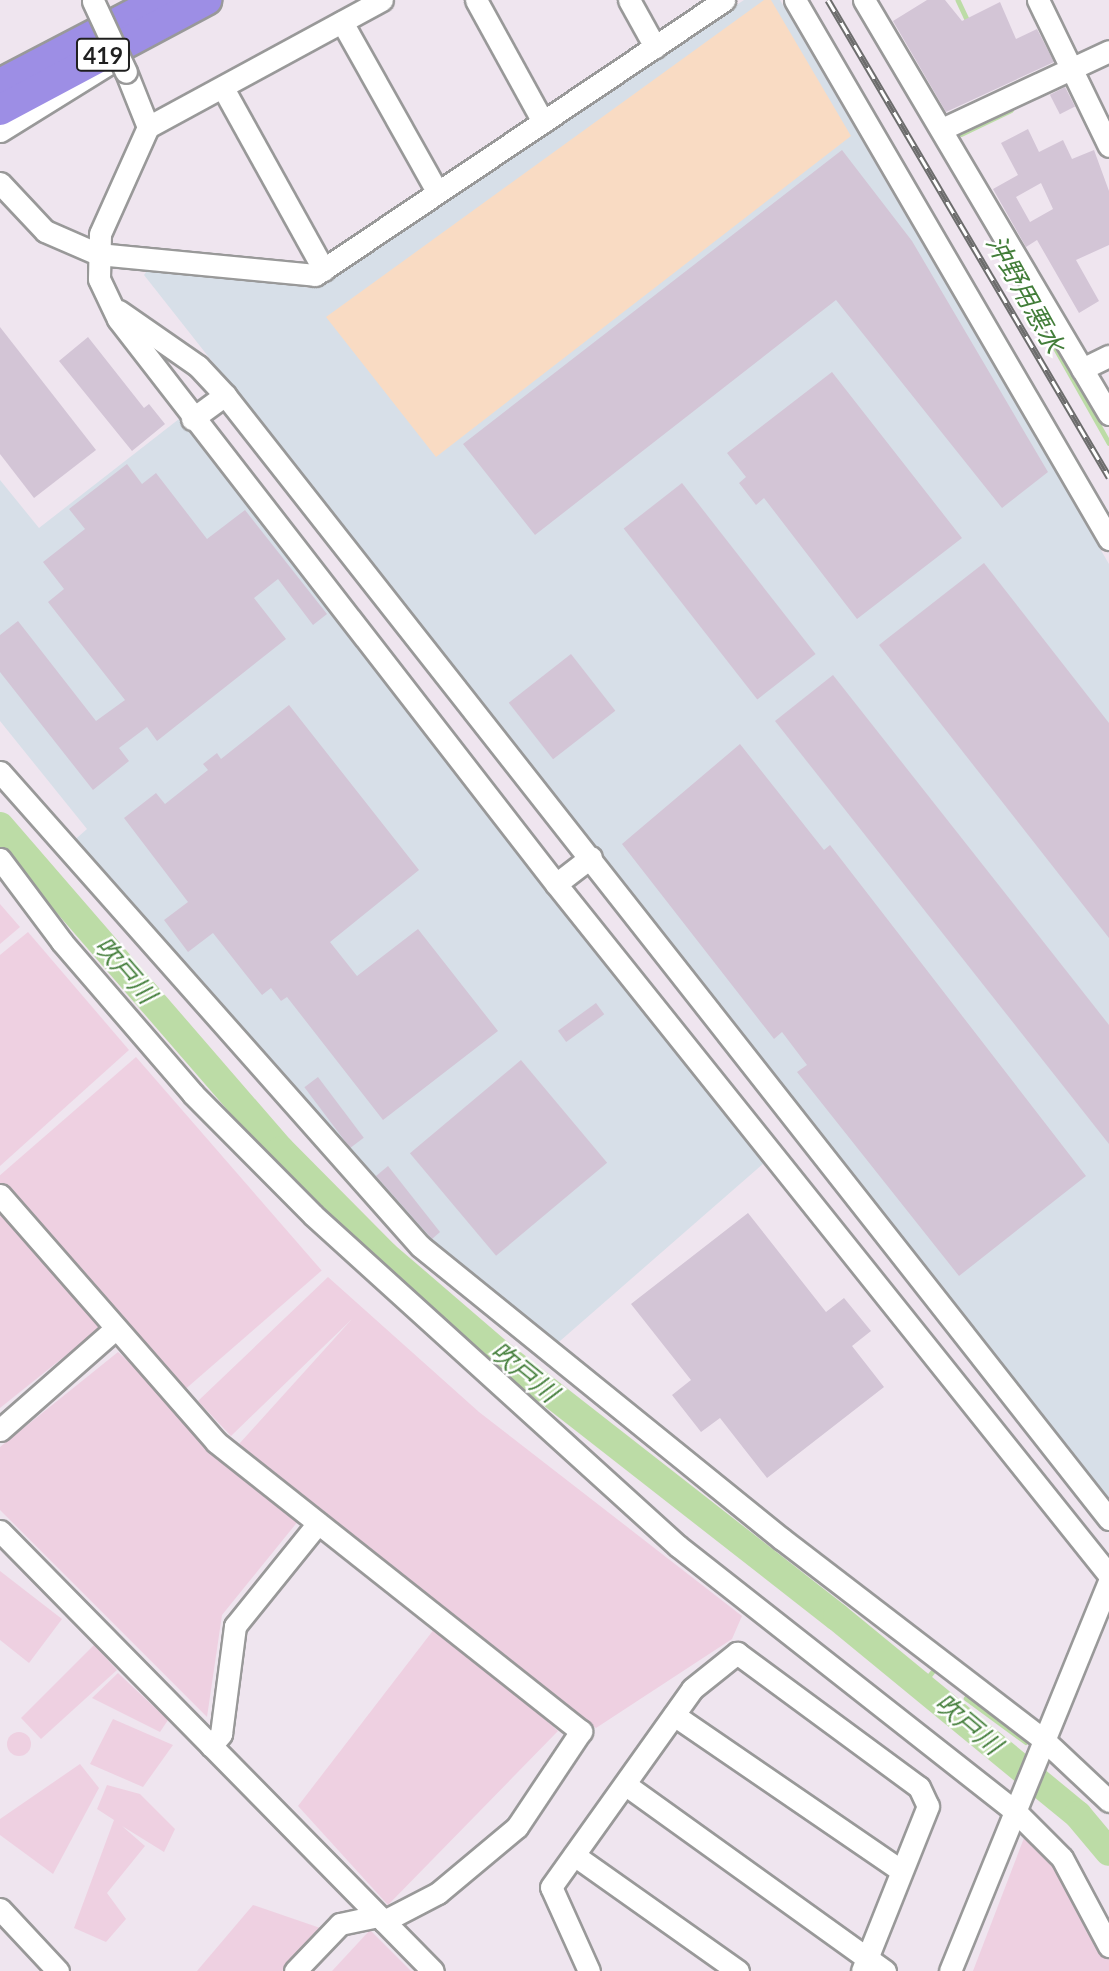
<!DOCTYPE html>
<meta charset="utf-8">
<style>
body{margin:0}
#map{position:relative;width:1109px;height:1971px;overflow:hidden;background:#efe5ef;font-family:Lato,"Noto Sans JP",sans-serif}
div>[style]{position:absolute}
.industrial>*{inset:0;background:#d7dfe8}
.farmland>*{inset:0;background:#eed0e1;transform-origin:0 0}
.round{border-radius:50%}
.park>*{inset:0;background:#f9dbc3}
.stream>*{height:4.5px;margin:-2.25px;padding:0 2.25px;transform-origin:2.25px;border-radius:2.25px;background:#bcdca6}
.river>*{height:28px;margin:-14px;padding:0 14px;transform-origin:14px;border-radius:14px;background:#bcdca6}
.building>*{inset:0;background:#d3c5d6;transform-origin:0 0}
.roads{filter:drop-shadow(2px 0 #999) drop-shadow(-2px 0 #999) drop-shadow(0 2px #999) drop-shadow(0 -2px #999)}
.minor>*{height:21px;margin:-10.5px;padding:0 10.5px;transform-origin:10.5px;border-radius:10.5px;background:#fff}
.highway>*{height:30px;margin:-15px;padding:0 15px;transform-origin:15px;border-radius:15px;background:#9d8ee5}
.rail>*{height:7px;margin-top:-3.5px;transform-origin:0;background:repeating-linear-gradient(90deg,#fff 0 13px,#6d6d6d 0 26px);box-sizing:border-box;border-block:2px solid #6d6d6d}
.bridges{filter:drop-shadow(2px 0 #999) drop-shadow(-2px 0 #999) drop-shadow(0 2px #999) drop-shadow(0 -2px #999)}
.minor-bridge>*{height:21px;margin:-10.5px;padding:0 10.5px;transform-origin:10.5px;border-radius:10.5px;background:#fff}
span{translate:-50% -50%;white-space:nowrap;text-align:center;line-height:1.15;-webkit-text-stroke:5px #fff;paint-order:stroke}
.shield-label span{padding:2px 5px;background:#fff;border:2px solid;border-radius:5px;-webkit-text-stroke-width:0}
.shield-label{font-size:23px;color:#1f1f1f;font-weight:700}
.water-label{font-size:26px;color:#437e3a;font-style:italic}
</style>
<div id="map">
<div class="industrial">
<i style="clip-path:polygon(744px 0,780px 0,1109px 564px,1109px 1498px,144px 275px,149px 268px,312px 288px)"></i>
<i style="clip-path:polygon(179px 419px,764px 1163px,552px 1348px,421px 1239px,70px 844px,87px 829px,0 721px,0 480px,39px 528px)"></i>
</div>
<div class="farmland">
<i style="clip-path:polygon(0 904px,20px 927px,0 944px)"></i>
<i style="clip-path:polygon(28px 932px,129px 1050px,0 1166px,0 955px)"></i>
<i style="left:136px;top:1057px;width:283px;height:185px;rotate:49deg"></i>
<i style="clip-path:polygon(0 1207px,105px 1324px,0 1408px)"></i>
<i style="clip-path:polygon(328px 1277px,479px 1412px,742px 1616px,732px 1639px,596px 1728px,239px 1444px,352px 1319px,231px 1436px,198px 1401px)"></i>
<i style="clip-path:polygon(118px 1352px,299px 1520px,222px 1615px,207px 1717px,0 1510px,0 1447px)"></i>
<i style="clip-path:polygon(0 1571px,62px 1619px,29px 1663px,0 1640px)"></i>
<i style="clip-path:polygon(438px 1624px,558px 1731px,388px 1905px,298px 1806px)"></i>
<i style="clip-path:polygon(94px 1645px,117px 1670px,41px 1739px,21px 1718px)"></i>
<i style="clip-path:polygon(118px 1673px,168px 1720px,160px 1732px,92px 1698px)"></i>
<i style="clip-path:polygon(113px 1719px,173px 1745px,143px 1787px,90px 1764px)"></i>
<i class="round" style="left:7px;top:1732px;width:24px;height:24px"></i>
<i style="clip-path:polygon(80px 1764px,99px 1788px,53px 1874px,0 1835px,0 1819px)"></i>
<i style="clip-path:polygon(107px 1785px,140px 1794px,175px 1829px,164px 1852px,122px 1826px,145px 1846px,107px 1893px,126px 1919px,106px 1942px,74px 1928px,114px 1820px,97px 1809px)"></i>
<i style="clip-path:polygon(1024px 1838px,1057px 1862px,1109px 1948px,1109px 1971px,973px 1971px)"></i>
<i style="clip-path:polygon(253px 1905px,326px 1930px,282px 1971px,197px 1971px)"></i>
<i style="clip-path:polygon(370px 1930px,411px 1971px,332px 1971px)"></i>
</div>
<div class="park">
<i style="clip-path:polygon(764px 0,771px 0,851px 136px,436px 457px,326px 317px)"></i>
</div>
<div class="stream">
<i style="left:958px;top:0;width:23px;rotate:65deg"></i>
<i style="left:961px;top:134px;width:55px;rotate:-25.6deg"></i>
<i style="left:1013px;top:273px;width:195px;rotate:60.5deg"></i>
<i style="left:920px;top:1687px;width:19px;rotate:-51deg"></i>
<i style="left:966px;top:1698px;width:74px;rotate:36.3deg"></i>
</div>
<div class="river">
<i style="left:0;top:826px;width:429px;rotate:49.1deg"></i>
<i style="left:281px;top:1150px;width:148px;rotate:45.3deg"></i>
<i style="left:385px;top:1255px;width:150px;rotate:40.7deg"></i>
<i style="left:499px;top:1353px;width:429px;rotate:38deg"></i>
<i style="left:837px;top:1617px;width:312px;rotate:39.4deg"></i>
<i style="left:1078px;top:1815px;width:48px;rotate:50deg"></i>
</div>
<div class="building">
<i style="clip-path:polygon(927px 0,945px 0,962px 21px,1000px 2px,1016px 39px,1037px 29px,1054px 62px,946px 112px,893px 21px)"></i>
<i style="left:1065px;top:87px;width:22px;height:17px;rotate:63deg"></i>
<i style="clip-path:polygon(evenodd,1028px 129px,1039px 152px,1063px 140px,1072px 159px,1094px 150px,1109px 191px,1109px 245px,1076px 260px,1099px 301px,1079px 313px,1037px 240px,1026px 247px,993px 189px,1018px 175px,1001px 143px,1028px 129px,1041px 183px,1053px 209px,1030px 222px,1016px 197px,1041px 183px)"></i>
<i style="clip-path:polygon(842px 150px,912px 241px,1048px 472px,1002px 508px,836px 300px,535px 535px,463px 444px)"></i>
<i style="clip-path:polygon(0 327px,96px 450px,34px 498px,0 454px)"></i>
<i style="clip-path:polygon(88px 337px,144px 408px,149px 404px,165px 424px,132px 451px,59px 361px)"></i>
<i style="clip-path:polygon(832px 372px,962px 538px,857px 619px,764px 498px,756px 505px,739px 483px,746px 477px,727px 453px)"></i>
<i style="clip-path:polygon(127px 464px,142px 484px,156px 473px,207px 539px,245px 510px,327px 614px,313px 625px,278px 579px,254px 598px,286px 639px,157px 741px,147px 727px,119px 748px,129px 761px,93px 790px,0 672px,0 635px,18px 621px,96px 721px,125px 700px,48px 602px,64px 589px,43px 562px,85px 529px,69px 509px)"></i>
<i style="left:682px;top:483px;width:217px;height:74px;rotate:52deg"></i>
<i style="clip-path:polygon(984px 563px,1109px 723px,1109px 938px,879px 645px)"></i>
<i style="left:571px;top:654px;width:72px;height:79px;rotate:52deg"></i>
<i style="clip-path:polygon(833px 675px,1109px 1025px,1109px 1144px,775px 721px)"></i>
<i style="clip-path:polygon(289px 705px,419px 870px,330px 942px,357px 976px,418px 929px,498px 1031px,383px 1120px,287px 997px,281px 1001px,271px 988px,262px 995px,213px 933px,188px 952px,164px 920px,188px 902px,124px 818px,156px 793px,165px 804px,208px 770px,203px 764px,217px 753px,221px 759px)"></i>
<i style="clip-path:polygon(740px 744px,824px 850px,830px 845px,1086px 1176px,959px 1276px,797px 1072px,807px 1065px,782px 1032px,774px 1039px,622px 844px)"></i>
<i style="left:596px;top:1003px;width:14px;height:47px;rotate:54deg"></i>
<i style="left:521px;top:1060px;width:134px;height:145px;rotate:50deg"></i>
<i style="left:318px;top:1077px;width:76px;height:17px;rotate:53deg"></i>
<i style="clip-path:polygon(388px 1166px,440px 1232px,432px 1239px,376px 1176px)"></i>
<i style="clip-path:polygon(748px 1213px,826px 1312px,844px 1298px,871px 1331px,852px 1346px,884px 1387px,767px 1478px,720px 1418px,701px 1432px,672px 1395px,691px 1380px,631px 1304px)"></i>
</div>
<div class="roads">
<div class="minor">
<i style="left:476px;top:0;width:139px;rotate:61.2deg"></i>
<i style="left:629px;top:0;width:54px;rotate:61deg"></i>
<i style="left:795px;top:0;width:624px;rotate:59.78deg"></i>
<i style="left:864px;top:0;width:481px;rotate:59.4deg"></i>
<i style="left:1038px;top:0;width:162px;rotate:64.1deg"></i>
<i style="left:342px;top:22px;width:194px;rotate:60.7deg"></i>
<i style="left:126px;top:72px;width:59px;rotate:68.2deg"></i>
<i style="left:148px;top:127px;width:117px;rotate:114.2deg"></i>
<i style="left:100px;top:234px;width:45px;rotate:91.3deg"></i>
<i style="left:99px;top:279px;width:44px;rotate:64.6deg"></i>
<i style="left:118px;top:319px;width:715px;rotate:52.22deg"></i>
<i style="left:556px;top:884px;width:885px;rotate:51.33deg"></i>
<i style="left:223px;top:88px;width:208px;rotate:61deg"></i>
<i style="left:148px;top:127px;width:266px;rotate:-28.5deg"></i>
<i style="left:942px;top:129px;width:184px;rotate:-25deg"></i>
<i style="left:0;top:131px;width:127px;rotate:-31.8deg"></i>
<i style="left:0;top:183px;width:66px;rotate:46.8deg"></i>
<i style="left:45px;top:231px;width:58px;rotate:23.5deg"></i>
<i style="left:98px;top:254px;width:218px;rotate:5.5deg"></i>
<i style="left:315px;top:275px;width:493px;rotate:-33.9deg"></i>
<i style="left:119px;top:311px;width:96px;rotate:34.8deg"></i>
<i style="left:198px;top:366px;width:40px;rotate:47deg"></i>
<i style="left:225px;top:395px;width:1430px;rotate:51.82deg"></i>
<i style="left:1082px;top:369px;width:30px;rotate:-26deg"></i>
<i style="left:192px;top:419px;width:41px;rotate:-36deg"></i>
<i style="left:0;top:772px;width:633px;rotate:48.46deg"></i>
<i style="left:420px;top:1246px;width:466px;rotate:39deg"></i>
<i style="left:782px;top:1539px;width:330px;rotate:37.5deg"></i>
<i style="left:1044px;top:1740px;width:89px;rotate:43.2deg"></i>
<i style="left:0;top:859px;width:104px;rotate:53.2deg"></i>
<i style="left:62px;top:942px;width:201px;rotate:49.2deg"></i>
<i style="left:193px;top:1094px;width:170px;rotate:45.2deg"></i>
<i style="left:313px;top:1215px;width:493px;rotate:42.2deg"></i>
<i style="left:678px;top:1546px;width:429px;rotate:38.2deg"></i>
<i style="left:1015px;top:1811px;width:66px;rotate:45deg"></i>
<i style="left:1062px;top:1858px;width:100px;rotate:61.9deg"></i>
<i style="left:556px;top:884px;width:44px;rotate:-37.6deg"></i>
<i style="left:0;top:1195px;width:328px;rotate:48.8deg"></i>
<i style="left:216px;top:1442px;width:466px;rotate:38.4deg"></i>
<i style="left:581px;top:1731px;width:115px;rotate:123.7deg"></i>
<i style="left:517px;top:1827px;width:103px;rotate:140.1deg"></i>
<i style="left:438px;top:1893px;width:61px;rotate:152.6deg"></i>
<i style="left:0;top:1430px;width:154px;rotate:-41.3deg"></i>
<i style="left:0;top:1531px;width:617px;rotate:45.46deg"></i>
<i style="left:674px;top:1715px;width:274px;rotate:34.4deg"></i>
<i style="left:211px;top:1746px;width:16px;rotate:-50deg"></i>
<i style="left:221px;top:1734px;width:109px;rotate:-82.6deg"></i>
<i style="left:235px;top:1626px;width:132px;rotate:-51.1deg"></i>
<i style="left:626px;top:1785px;width:319px;rotate:35.7deg"></i>
<i style="left:574px;top:1855px;width:201px;rotate:35.3deg"></i>
<i style="left:0;top:1909px;width:85px;rotate:46.9deg"></i>
<i style="left:295px;top:1971px;width:65px;rotate:-46.2deg"></i>
<i style="left:340px;top:1924px;width:39px;rotate:-12deg"></i>
<i style="left:589px;top:1971px;width:92px;rotate:-114.3deg"></i>
<i style="left:551px;top:1887px;width:243px;rotate:-54.5deg"></i>
<i style="left:692px;top:1689px;width:58px;rotate:-38.7deg"></i>
<i style="left:737px;top:1653px;width:226px;rotate:36.4deg"></i>
<i style="left:919px;top:1787px;width:21px;rotate:65deg"></i>
<i style="left:928px;top:1806px;width:178px;rotate:111.8deg"></i>
<i style="left:950px;top:1971px;width:421px;rotate:-67.8deg"></i>
</div>
<div class="highway">
<i style="left:0;top:84px;width:182px;rotate:-27.6deg"></i>
<i style="left:0;top:110px;width:234px;rotate:-28.1deg"></i>
</div>
</div>
<div class="rail">
<i style="left:828px;top:0;width:554px;rotate:59.5deg"></i>
</div>
<div class="bridges">
<div class="minor-bridge">
<i style="left:93px;top:1px;width:78px;rotate:65.1deg"></i>
</div>
</div>
<div class="shield-label">
<span style="left:103px;top:55px">419</span>
</div>
<div class="water-label">
<span style="left:1025px;top:294px;rotate:61deg">沖野用悪水</span>
<span style="left:125px;top:970px;rotate:49deg">吹戸川</span>
<span style="left:524px;top:1372px;rotate:39deg">吹戸川</span>
<span style="left:968px;top:1724px;rotate:40deg">吹戸川</span>
</div>
</div>
